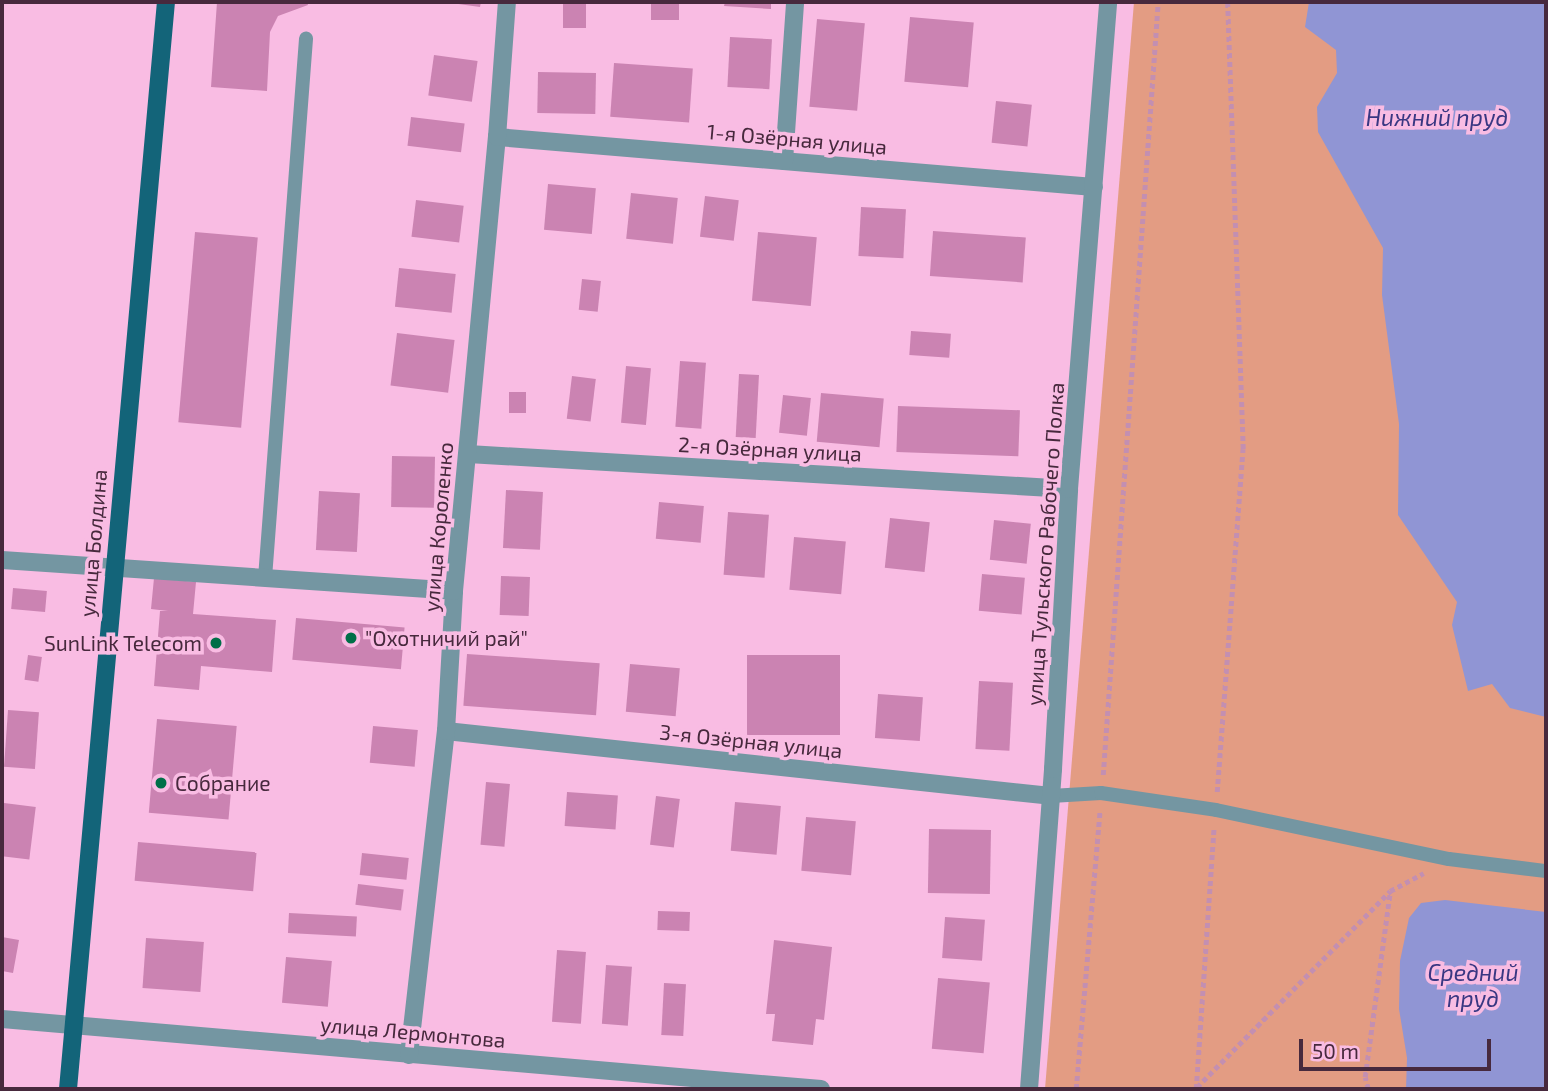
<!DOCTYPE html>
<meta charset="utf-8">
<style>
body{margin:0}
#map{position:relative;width:1548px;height:1091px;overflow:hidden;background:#f9bce3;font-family:"Exo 2",sans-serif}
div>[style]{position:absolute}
.green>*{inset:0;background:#e39c83}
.water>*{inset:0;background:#9095d4}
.building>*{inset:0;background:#cb83b2;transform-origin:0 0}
.path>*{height:4.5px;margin-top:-2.25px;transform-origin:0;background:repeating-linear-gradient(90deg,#c38fb1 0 5px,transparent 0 8.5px)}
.service>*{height:14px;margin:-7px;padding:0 7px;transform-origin:7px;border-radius:7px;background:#7496a2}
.minor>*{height:18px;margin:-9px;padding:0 9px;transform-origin:9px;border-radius:9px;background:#7496a2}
.primary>*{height:18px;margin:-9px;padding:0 9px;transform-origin:9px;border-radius:9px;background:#136479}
.dots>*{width:19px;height:19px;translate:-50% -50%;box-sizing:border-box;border:4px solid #f9bce3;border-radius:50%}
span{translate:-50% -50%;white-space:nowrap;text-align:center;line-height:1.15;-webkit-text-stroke:7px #f9bce3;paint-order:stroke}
.street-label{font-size:21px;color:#47293d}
.poi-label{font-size:21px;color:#47293d}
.left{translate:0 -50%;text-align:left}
.right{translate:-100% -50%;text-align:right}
.water-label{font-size:23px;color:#393782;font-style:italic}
.frame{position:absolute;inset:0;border:4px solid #47293d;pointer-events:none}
.scale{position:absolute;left:1299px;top:1039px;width:192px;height:32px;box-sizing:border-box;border:4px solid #47293d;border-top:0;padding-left:9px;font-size:21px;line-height:24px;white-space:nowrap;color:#47293d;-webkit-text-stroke:5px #f9bce3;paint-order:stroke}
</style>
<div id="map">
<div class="green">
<i style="clip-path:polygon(1134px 2px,1546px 2px,1546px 1089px,1045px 1089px)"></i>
</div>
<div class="water">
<i style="clip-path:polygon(1309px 2px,1546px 2px,1546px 717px,1510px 708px,1492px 684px,1468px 691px,1452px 625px,1457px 602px,1398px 515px,1399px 424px,1382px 295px,1383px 248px,1318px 132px,1317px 107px,1337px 73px,1336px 50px,1305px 27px)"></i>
<i style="clip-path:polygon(1445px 900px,1546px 912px,1546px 1089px,1406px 1089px,1407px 1058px,1399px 1009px,1400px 961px,1409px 918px,1421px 903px)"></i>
</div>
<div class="building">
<i style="clip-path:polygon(217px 2px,307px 2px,308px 5px,278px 16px,270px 32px,267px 91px,211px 87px)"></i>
<i style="clip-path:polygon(444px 2px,481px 2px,480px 7px)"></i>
<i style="left:563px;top:2px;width:23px;height:26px"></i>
<i style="left:651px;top:2px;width:28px;height:18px"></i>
<i style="clip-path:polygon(725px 2px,771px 2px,771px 9px,724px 6px)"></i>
<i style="left:910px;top:17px;width:64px;height:65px;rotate:5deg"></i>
<i style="left:817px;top:19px;width:48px;height:88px;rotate:5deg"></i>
<i style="left:730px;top:37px;width:42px;height:50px;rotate:3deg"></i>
<i style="left:434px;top:55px;width:44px;height:41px;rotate:8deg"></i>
<i style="left:614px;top:63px;width:79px;height:54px;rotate:4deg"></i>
<i style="left:538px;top:72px;width:58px;height:41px;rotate:1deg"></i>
<i style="left:996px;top:101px;width:36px;height:42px;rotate:6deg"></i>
<i style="left:411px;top:117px;width:54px;height:29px;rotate:7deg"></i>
<i style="left:548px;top:184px;width:48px;height:46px;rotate:5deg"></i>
<i style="left:631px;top:193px;width:47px;height:46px;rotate:6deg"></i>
<i style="left:705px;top:196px;width:34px;height:41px;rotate:7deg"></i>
<i style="left:416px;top:200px;width:48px;height:37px;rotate:7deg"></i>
<i style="left:861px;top:207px;width:45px;height:49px;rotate:3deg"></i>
<i style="left:933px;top:231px;width:93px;height:45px;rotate:4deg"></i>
<i style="left:195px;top:232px;width:63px;height:191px;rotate:5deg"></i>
<i style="left:758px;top:232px;width:59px;height:69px;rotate:5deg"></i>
<i style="left:399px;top:268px;width:57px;height:39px;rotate:6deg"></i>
<i style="left:582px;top:279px;width:19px;height:31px;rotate:6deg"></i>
<i style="left:911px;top:331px;width:40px;height:24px;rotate:4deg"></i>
<i style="left:397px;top:333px;width:58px;height:53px;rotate:7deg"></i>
<i style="left:680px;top:361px;width:26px;height:66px;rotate:4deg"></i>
<i style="left:626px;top:366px;width:25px;height:57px;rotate:5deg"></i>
<i style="left:739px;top:374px;width:20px;height:63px;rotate:3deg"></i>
<i style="left:572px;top:376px;width:24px;height:43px;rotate:7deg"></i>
<i style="left:509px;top:392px;width:17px;height:21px"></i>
<i style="left:821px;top:393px;width:63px;height:49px;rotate:5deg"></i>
<i style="left:783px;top:395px;width:28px;height:38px;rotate:6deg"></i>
<i style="left:898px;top:406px;width:122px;height:46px;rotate:2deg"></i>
<i style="left:392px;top:456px;width:43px;height:51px;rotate:1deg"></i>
<i style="left:506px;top:490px;width:37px;height:58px;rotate:3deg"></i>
<i style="left:319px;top:491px;width:41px;height:59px;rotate:3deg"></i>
<i style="left:659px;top:502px;width:45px;height:37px;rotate:5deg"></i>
<i style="left:728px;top:512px;width:41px;height:63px;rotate:4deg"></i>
<i style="left:890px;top:518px;width:40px;height:50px;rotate:6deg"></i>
<i style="left:994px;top:520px;width:37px;height:40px;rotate:6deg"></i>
<i style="left:794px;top:537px;width:52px;height:53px;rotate:5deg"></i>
<i style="left:982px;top:574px;width:43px;height:37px;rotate:5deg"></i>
<i style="left:501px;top:576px;width:29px;height:39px;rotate:2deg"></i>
<i style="clip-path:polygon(154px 578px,196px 582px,193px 614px,276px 620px,272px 672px,201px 666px,199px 690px,154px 686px,160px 611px,168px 611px,151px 609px)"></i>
<i style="left:13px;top:588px;width:34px;height:21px;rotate:5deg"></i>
<i style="left:296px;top:618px;width:109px;height:42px;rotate:5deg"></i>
<i style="left:467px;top:654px;width:133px;height:52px;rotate:4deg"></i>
<i style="left:28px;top:655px;width:14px;height:25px;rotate:8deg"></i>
<i style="left:747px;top:655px;width:93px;height:80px"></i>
<i style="left:630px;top:664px;width:50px;height:48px;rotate:5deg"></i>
<i style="left:979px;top:681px;width:34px;height:68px;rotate:3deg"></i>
<i style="left:878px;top:694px;width:45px;height:44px;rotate:4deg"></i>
<i style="left:8px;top:710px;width:31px;height:57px;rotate:4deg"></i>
<i style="left:157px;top:719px;width:80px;height:94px;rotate:5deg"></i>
<i style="left:373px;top:726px;width:45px;height:37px;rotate:5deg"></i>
<i style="left:486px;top:782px;width:24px;height:63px;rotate:5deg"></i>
<i style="left:567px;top:792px;width:51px;height:34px;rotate:4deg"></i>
<i style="left:656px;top:796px;width:24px;height:49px;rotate:7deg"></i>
<i style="left:735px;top:802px;width:46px;height:49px;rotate:5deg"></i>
<i style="left:4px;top:803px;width:32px;height:53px;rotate:7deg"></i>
<i style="left:806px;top:817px;width:50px;height:54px;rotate:5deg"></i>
<i style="left:929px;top:829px;width:62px;height:64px;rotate:1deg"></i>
<i style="left:138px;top:842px;width:119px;height:39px;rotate:5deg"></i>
<i style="left:362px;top:853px;width:47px;height:22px;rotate:6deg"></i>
<i style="left:358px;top:884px;width:46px;height:21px;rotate:7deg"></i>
<i style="left:658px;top:911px;width:32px;height:19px;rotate:2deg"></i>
<i style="left:289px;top:913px;width:68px;height:20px;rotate:3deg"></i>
<i style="left:945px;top:917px;width:40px;height:41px;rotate:4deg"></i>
<i style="clip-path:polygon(2px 937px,19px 940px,13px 973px,2px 971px)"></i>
<i style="left:146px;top:938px;width:58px;height:50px;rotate:4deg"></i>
<i style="clip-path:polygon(774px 940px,832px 947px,824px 1020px,816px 1019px,813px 1045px,772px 1041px,775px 1014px,766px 1014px)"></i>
<i style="left:557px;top:950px;width:29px;height:72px;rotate:4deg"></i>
<i style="left:286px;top:957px;width:46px;height:46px;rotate:5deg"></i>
<i style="left:606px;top:965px;width:26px;height:59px;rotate:4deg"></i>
<i style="left:938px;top:978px;width:52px;height:71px;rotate:5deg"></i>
<i style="left:664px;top:983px;width:22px;height:52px;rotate:3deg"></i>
</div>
<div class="path">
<i style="left:1103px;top:775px;width:775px;rotate:-85.93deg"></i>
<i style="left:1217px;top:792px;width:344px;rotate:-85.7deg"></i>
<i style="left:1243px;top:449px;width:447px;rotate:-92deg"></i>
<i style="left:1197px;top:1087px;width:275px;rotate:-45.4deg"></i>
<i style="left:1390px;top:891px;width:38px;rotate:-28deg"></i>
<i style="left:1076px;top:1089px;width:279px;rotate:-85.1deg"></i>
<i style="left:1196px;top:1089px;width:262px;rotate:-86.1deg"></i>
<i style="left:1368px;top:1089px;width:12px;rotate:-104deg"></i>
<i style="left:1365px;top:1077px;width:187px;rotate:-82.3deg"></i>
</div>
<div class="service">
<i style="left:265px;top:578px;width:541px;rotate:-85.65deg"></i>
<i style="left:1051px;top:796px;width:50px;rotate:-3.4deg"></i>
<i style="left:1101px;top:793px;width:116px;rotate:8.4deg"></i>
<i style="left:1216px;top:810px;width:238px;rotate:11.9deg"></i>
<i style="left:1449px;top:859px;width:98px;rotate:7.1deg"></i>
</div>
<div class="minor">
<i style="left:497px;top:137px;width:599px;rotate:4.79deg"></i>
<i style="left:784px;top:161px;width:159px;rotate:-86deg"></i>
<i style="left:468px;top:454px;width:602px;rotate:3.33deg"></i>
<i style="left:2px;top:560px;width:453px;rotate:3.9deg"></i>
<i style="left:446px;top:731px;width:608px;rotate:6.13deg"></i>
<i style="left:2px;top:1019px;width:822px;rotate:4.89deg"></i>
<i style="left:409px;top:1055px;width:326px;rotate:-83.5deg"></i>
<i style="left:446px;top:731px;width:140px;rotate:-86.7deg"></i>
<i style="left:454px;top:591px;width:456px;rotate:-84.6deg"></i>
<i style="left:497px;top:137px;width:135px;rotate:-85.8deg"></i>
<i style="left:1029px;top:1089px;width:321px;rotate:-85.7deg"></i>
<i style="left:1053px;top:769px;width:280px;rotate:-86.7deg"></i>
<i style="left:1069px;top:489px;width:489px;rotate:-85.4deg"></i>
</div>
<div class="primary">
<i style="left:68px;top:1089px;width:1091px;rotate:-84.85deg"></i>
</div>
<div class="dots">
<i style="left:351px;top:638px;background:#006f48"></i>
<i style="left:216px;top:643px;background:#006f48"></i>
<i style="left:161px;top:783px;background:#006f48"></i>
</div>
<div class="street-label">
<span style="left:797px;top:139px;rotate:5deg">1-я Озёрная улица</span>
<span style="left:770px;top:449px;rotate:3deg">2-я Озёрная улица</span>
<span style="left:438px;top:527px;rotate:-85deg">улица Короленко</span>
<span style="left:93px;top:543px;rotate:-85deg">улица Болдина</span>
<span style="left:1045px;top:544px;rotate:-86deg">улица Тульского Рабочего Полка</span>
<span style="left:751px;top:741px;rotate:6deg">3-я Озёрная улица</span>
<span style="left:413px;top:1032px;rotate:5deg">улица Лермонтова</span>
</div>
<div class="poi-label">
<span class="left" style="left:365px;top:638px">"Охотничий рай"</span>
<span class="right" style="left:202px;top:643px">SunLink Telecom</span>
<span class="left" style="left:175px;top:783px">Собрание</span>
</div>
<div class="water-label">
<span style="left:1437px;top:117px">Нижний пруд</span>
<span style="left:1473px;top:985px">Средний<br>пруд</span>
</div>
<div class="frame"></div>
<div class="scale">50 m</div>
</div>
